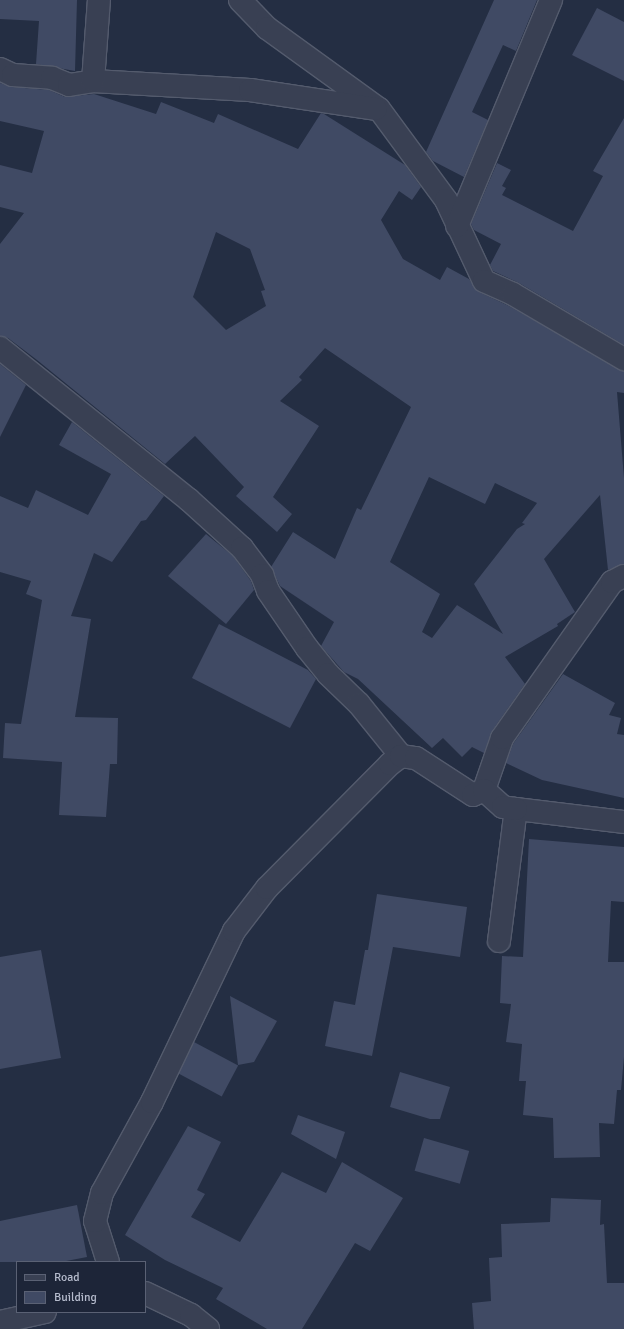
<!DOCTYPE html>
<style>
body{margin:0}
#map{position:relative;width:624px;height:1329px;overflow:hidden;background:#242e43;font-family:Signika,sans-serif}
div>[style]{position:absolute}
.building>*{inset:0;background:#404a64;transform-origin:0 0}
.roads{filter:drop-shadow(1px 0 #545b6d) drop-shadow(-1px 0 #545b6d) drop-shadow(0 1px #545b6d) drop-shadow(0 -1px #545b6d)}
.street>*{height:22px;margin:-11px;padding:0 11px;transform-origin:11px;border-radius:11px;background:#394053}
span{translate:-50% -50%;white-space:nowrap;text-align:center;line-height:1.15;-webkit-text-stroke:3px #1d2538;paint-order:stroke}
.legend{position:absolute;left:16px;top:1261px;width:130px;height:52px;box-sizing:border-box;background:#1d2538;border:1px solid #5a6174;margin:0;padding:5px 7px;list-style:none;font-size:12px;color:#b6bccd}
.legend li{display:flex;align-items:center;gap:8px;height:20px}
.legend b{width:20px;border:1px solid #5a6174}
</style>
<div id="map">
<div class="building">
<i style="clip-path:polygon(0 0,77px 0,75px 71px,36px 64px,39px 21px,0 19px)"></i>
<i style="clip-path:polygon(494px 0,537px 0,516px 51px,503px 45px,472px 112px,488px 120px,464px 177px,433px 161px,426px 152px)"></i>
<i style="clip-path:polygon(597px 8px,624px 22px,624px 81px,572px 55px)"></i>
<i style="clip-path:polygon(evenodd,0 83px,12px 87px,49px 90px,65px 97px,94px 94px,156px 114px,161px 102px,214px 123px,218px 114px,298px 149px,321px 113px,324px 114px,405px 165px,421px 187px,412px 200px,399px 191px,381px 220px,403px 259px,440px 280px,447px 267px,469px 279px,479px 292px,507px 305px,624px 371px,624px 393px,617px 392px,624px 478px,624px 564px,608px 570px,600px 495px,544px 559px,575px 612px,557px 624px,558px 626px,505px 657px,525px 684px,492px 731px,484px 753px,472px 747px,462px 757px,443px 738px,432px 748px,358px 679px,344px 672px,321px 646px,334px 622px,280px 586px,271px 567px,293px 532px,335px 559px,357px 508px,361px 510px,411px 407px,325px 348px,299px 377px,302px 380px,280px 401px,319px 426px,273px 497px,292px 514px,277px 532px,236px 496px,244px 487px,195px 436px,165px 464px,37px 360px,8px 338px,0 336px,0 244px,24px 213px,0 207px,0 165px,32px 173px,44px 131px,0 121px,0 83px,216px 232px,250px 249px,265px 290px,261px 291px,266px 306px,226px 330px,193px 297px,216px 232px,0 83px,429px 477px,485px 504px,495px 483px,537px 503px,522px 523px,525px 524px,517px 529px,474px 584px,503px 634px,457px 605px,432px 638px,422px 632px,440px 594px,390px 562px,429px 477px)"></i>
<i style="clip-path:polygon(624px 118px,624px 345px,519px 283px,493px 271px,490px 265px,501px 244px,474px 230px,471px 224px,497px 163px,511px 170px,502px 186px,506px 188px,502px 195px,573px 231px,603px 176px,593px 171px)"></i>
<i style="clip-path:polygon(0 364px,26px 385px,0 437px)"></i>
<i style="clip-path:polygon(72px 422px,164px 496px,146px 520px,141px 521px,112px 562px,94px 553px,71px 616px,91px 619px,75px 717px,118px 718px,117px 764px,110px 764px,106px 817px,59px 815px,62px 762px,3px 758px,5px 723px,21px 724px,42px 600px,26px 594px,31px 581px,0 572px,0 496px,28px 508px,36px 490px,88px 515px,111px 474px,59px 445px)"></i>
<i style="clip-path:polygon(206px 534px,233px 556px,251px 581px,254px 590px,226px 624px,168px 576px)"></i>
<i style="clip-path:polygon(219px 624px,308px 670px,316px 679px,290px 728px,192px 678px)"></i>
<i style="clip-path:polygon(563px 674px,615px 703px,609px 715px,621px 718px,617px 734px,624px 735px,624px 798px,542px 780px,506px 763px,513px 744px)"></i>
<i style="clip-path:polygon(529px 839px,624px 847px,624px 902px,611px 901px,608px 962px,624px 962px,624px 1057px,621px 1090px,617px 1090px,614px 1124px,599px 1123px,600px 1157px,554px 1158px,553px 1118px,523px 1115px,526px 1081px,519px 1081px,522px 1044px,506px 1042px,511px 1004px,500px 1003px,502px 956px,523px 957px)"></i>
<i style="clip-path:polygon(377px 894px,467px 907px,460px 957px,393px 947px,372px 1056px,325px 1046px,334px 1001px,355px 1005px,365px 950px,368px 950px)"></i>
<i style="clip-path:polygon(41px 950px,61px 1058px,0 1069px,0 957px)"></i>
<i style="clip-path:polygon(230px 996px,277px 1021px,254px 1062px,238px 1065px)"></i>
<i style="left:194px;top:1042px;width:50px;height:35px;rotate:28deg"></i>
<i style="clip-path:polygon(400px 1072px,450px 1087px,440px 1119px,430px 1119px,390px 1107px)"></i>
<i style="clip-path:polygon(298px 1115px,345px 1132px,336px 1159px,291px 1134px)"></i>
<i style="clip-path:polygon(188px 1126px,221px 1142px,197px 1190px,205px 1194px,191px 1217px,240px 1242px,282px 1172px,326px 1193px,342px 1162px,403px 1198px,370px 1251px,355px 1243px,302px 1329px,267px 1329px,216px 1299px,223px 1288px,165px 1260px,125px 1235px)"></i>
<i style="left:424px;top:1138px;width:47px;height:34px;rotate:16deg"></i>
<i style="clip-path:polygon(551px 1198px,601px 1200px,600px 1225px,604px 1224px,607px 1283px,624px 1283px,624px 1329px,474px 1329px,472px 1303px,491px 1301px,489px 1258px,502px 1257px,501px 1224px,550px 1222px)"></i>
<i style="clip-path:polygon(77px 1205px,87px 1257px,61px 1262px,0 1262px,0 1221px)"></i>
</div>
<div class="roads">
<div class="street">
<i style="left:240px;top:0;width:39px;rotate:46deg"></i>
<i style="left:267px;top:28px;width:138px;rotate:35.9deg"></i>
<i style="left:379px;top:109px;width:113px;rotate:53.6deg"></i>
<i style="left:446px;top:200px;width:89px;rotate:64.9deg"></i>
<i style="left:484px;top:281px;width:32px;rotate:24deg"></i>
<i style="left:513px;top:294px;width:129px;rotate:30.4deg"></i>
<i style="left:0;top:69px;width:14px;rotate:25deg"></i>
<i style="left:13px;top:75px;width:39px;rotate:4deg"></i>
<i style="left:52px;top:78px;width:18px;rotate:22deg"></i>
<i style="left:69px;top:85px;width:24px;rotate:-9deg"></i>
<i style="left:93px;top:81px;width:157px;rotate:3.3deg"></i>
<i style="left:250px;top:90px;width:127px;rotate:8.6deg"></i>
<i style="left:93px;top:81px;width:81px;rotate:-85.8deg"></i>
<i style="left:457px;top:226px;width:245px;rotate:-67.4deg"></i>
<i style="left:0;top:348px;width:241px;rotate:38.8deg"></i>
<i style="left:188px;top:499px;width:73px;rotate:42.2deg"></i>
<i style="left:242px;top:548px;width:34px;rotate:53deg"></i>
<i style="left:262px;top:575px;width:17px;rotate:69deg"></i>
<i style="left:268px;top:591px;width:69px;rotate:55.6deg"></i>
<i style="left:307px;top:648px;width:33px;rotate:51deg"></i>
<i style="left:328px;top:674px;width:43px;rotate:44.1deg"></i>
<i style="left:359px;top:704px;width:67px;rotate:51.1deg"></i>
<i style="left:484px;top:790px;width:55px;rotate:-70.9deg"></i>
<i style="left:502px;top:738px;width:191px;rotate:-54.8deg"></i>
<i style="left:612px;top:582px;width:13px;rotate:-27deg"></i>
<i style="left:499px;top:941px;width:133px;rotate:-82.7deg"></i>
<i style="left:516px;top:809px;width:109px;rotate:6.9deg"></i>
<i style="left:108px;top:1262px;width:43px;rotate:-107.6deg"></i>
<i style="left:95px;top:1221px;width:29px;rotate:-76deg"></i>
<i style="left:102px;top:1193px;width:104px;rotate:-61.2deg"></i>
<i style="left:152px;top:1102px;width:190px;rotate:-64.4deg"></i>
<i style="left:234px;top:931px;width:54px;rotate:-52.5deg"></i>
<i style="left:267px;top:888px;width:175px;rotate:-45.2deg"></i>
<i style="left:390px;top:764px;width:14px;rotate:-36deg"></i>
<i style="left:401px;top:756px;width:15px;rotate:8deg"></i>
<i style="left:416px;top:758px;width:68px;rotate:33deg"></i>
<i style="left:473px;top:795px;width:12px;rotate:-24deg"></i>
<i style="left:484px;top:790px;width:25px;rotate:42deg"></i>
<i style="left:503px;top:807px;width:13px;rotate:9deg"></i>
<i style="left:145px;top:1293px;width:51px;rotate:25.6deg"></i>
<i style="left:191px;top:1315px;width:22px;rotate:39deg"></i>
<i style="left:0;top:1322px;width:46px;rotate:-12.5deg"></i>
</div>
</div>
<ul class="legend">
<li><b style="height:5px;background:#394053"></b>Road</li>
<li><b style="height:11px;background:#404a64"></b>Building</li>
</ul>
</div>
